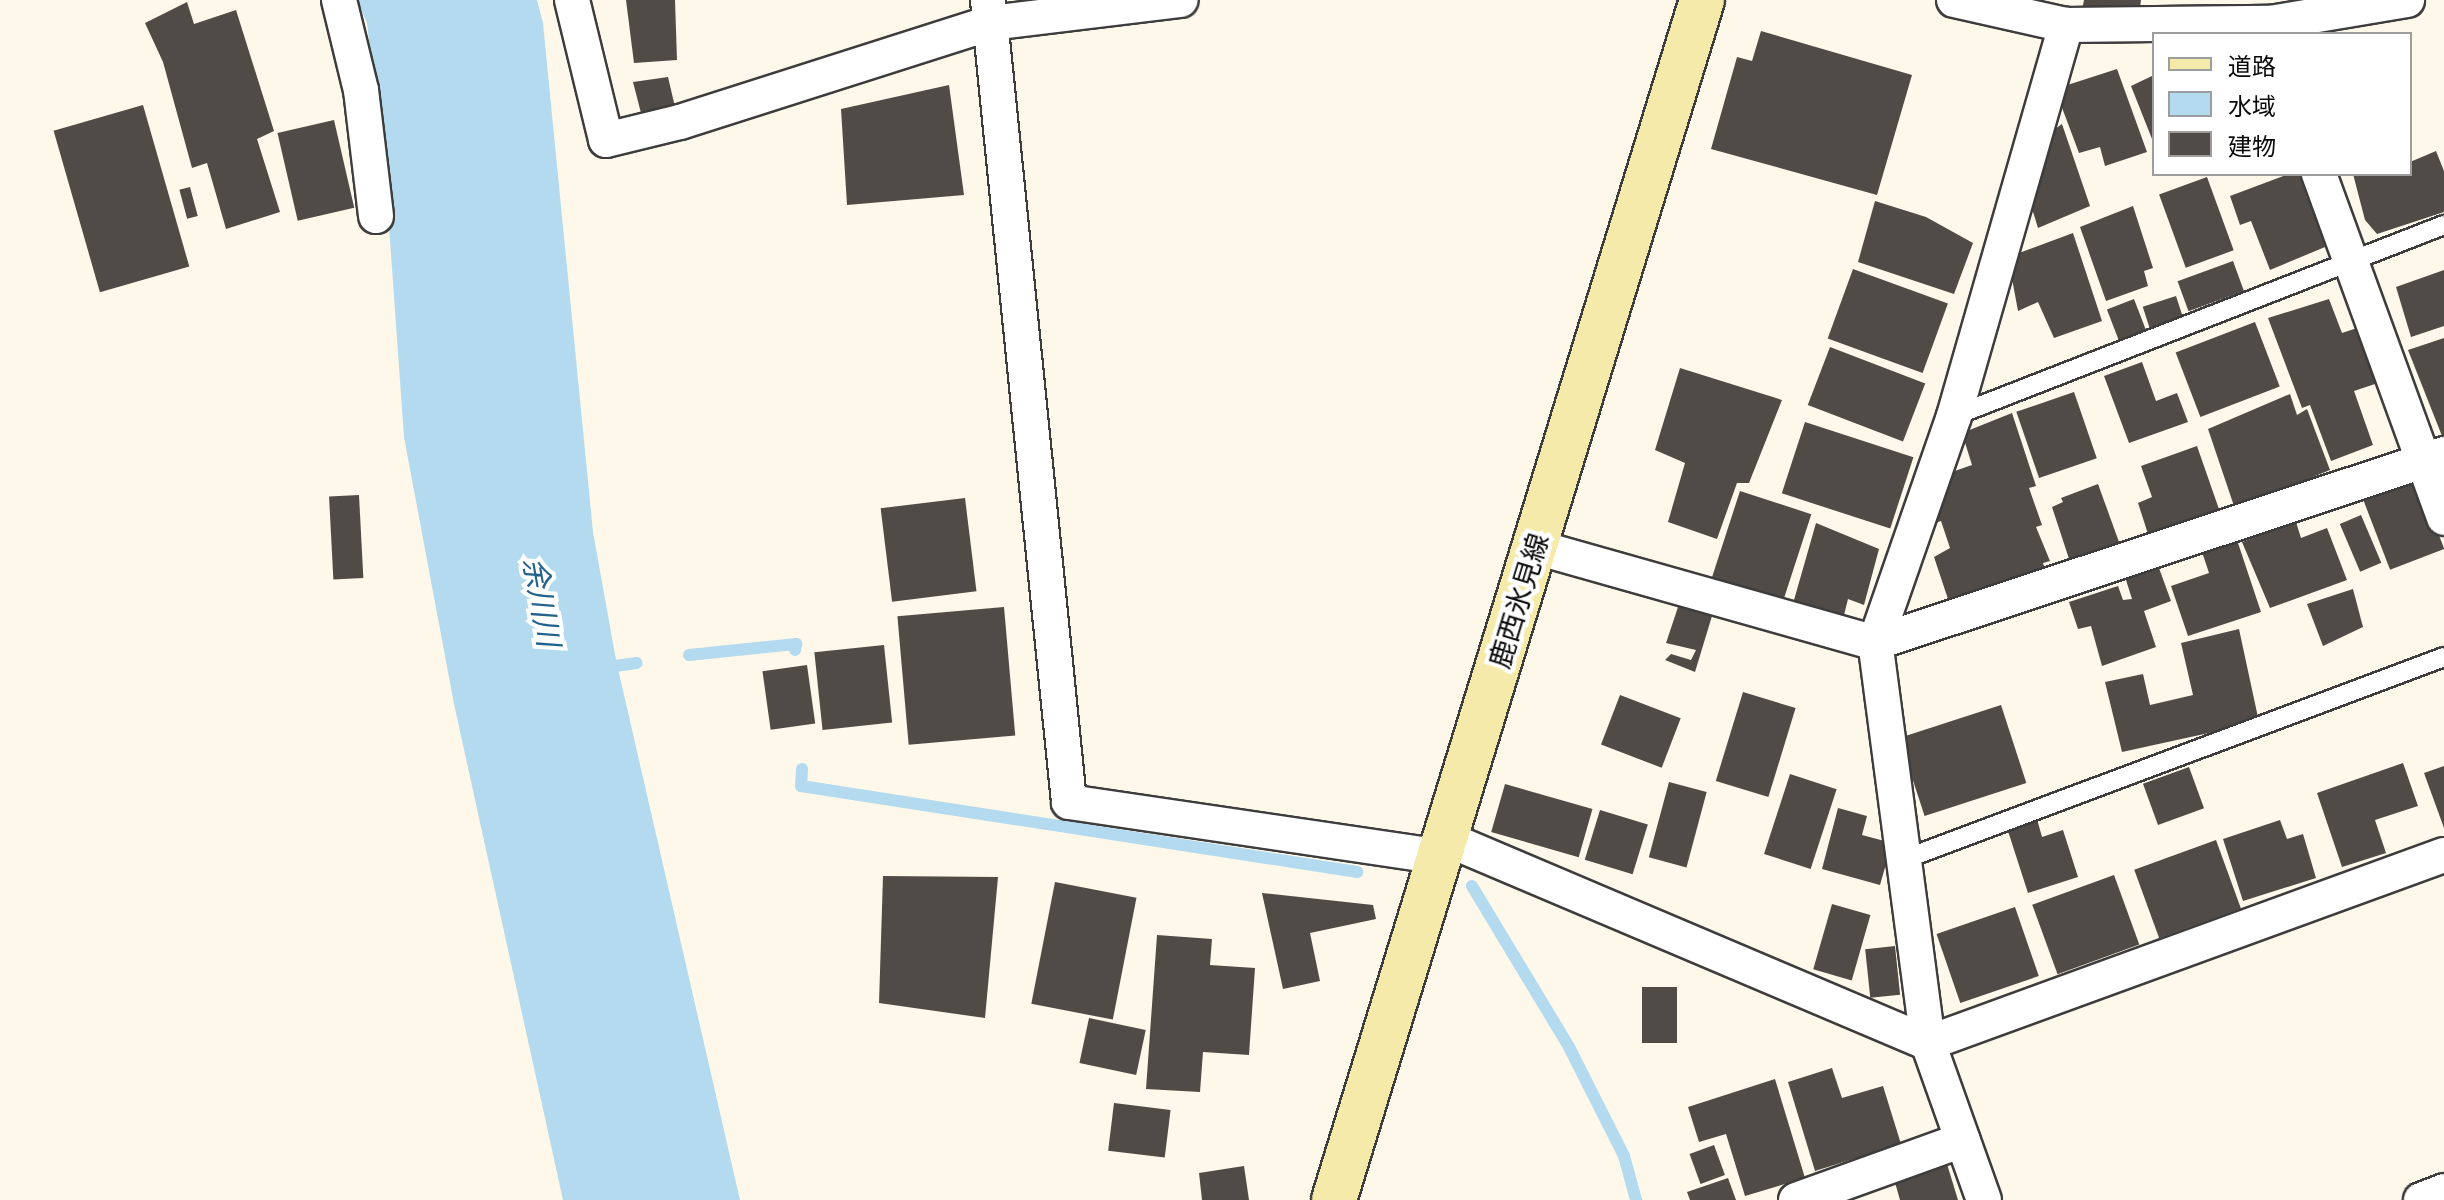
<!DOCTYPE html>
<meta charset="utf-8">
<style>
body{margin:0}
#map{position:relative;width:2444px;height:1200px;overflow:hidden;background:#fdf8e9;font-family:"Roboto Serif","Noto Sans JP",serif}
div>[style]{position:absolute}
.water>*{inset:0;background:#b3daee}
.stream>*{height:12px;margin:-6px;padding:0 6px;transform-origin:6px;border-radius:6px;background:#b3daee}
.building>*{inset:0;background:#514b47;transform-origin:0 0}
.roads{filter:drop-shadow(2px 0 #3d3d3d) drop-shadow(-2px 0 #3d3d3d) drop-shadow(0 2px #3d3d3d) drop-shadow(0 -2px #3d3d3d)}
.lane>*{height:18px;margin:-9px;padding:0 9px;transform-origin:9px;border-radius:9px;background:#fff}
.street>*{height:34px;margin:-17px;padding:0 17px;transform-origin:17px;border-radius:17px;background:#fff}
.secondary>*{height:44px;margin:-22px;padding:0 22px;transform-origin:22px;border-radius:22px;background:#f6eaab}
span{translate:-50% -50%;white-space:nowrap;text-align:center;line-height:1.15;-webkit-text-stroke:8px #fff;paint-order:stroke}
.street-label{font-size:28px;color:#0a0a0a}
.water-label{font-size:30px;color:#22628c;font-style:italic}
.legend{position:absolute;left:2152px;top:32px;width:260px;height:144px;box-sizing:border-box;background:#fff;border:2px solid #9d9d9d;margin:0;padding:10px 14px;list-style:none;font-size:24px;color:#0a0a0a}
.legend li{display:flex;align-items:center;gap:16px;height:40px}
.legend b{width:40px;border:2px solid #9d9d9d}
</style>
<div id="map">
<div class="water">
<i style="clip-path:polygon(357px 0,537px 0,543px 23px,593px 532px,616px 660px,740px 1200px,563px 1200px,454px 704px,404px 437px,387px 198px,367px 23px)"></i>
</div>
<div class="stream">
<i style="left:689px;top:655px;width:108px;rotate:-5.9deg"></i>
<i style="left:796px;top:644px;width:6px;rotate:99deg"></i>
<i style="left:601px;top:668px;width:36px;rotate:-8deg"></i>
<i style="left:802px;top:769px;width:17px;rotate:93deg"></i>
<i style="left:801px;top:786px;width:563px;rotate:8.79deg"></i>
<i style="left:1472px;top:886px;width:188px;rotate:58.9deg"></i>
<i style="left:1569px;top:1047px;width:122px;rotate:63.2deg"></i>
<i style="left:1624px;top:1156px;width:46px;rotate:74.7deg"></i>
</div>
<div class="building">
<i style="clip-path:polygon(626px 0,675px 0,677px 60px,634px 63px)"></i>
<i style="clip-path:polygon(2084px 0,2141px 0,2139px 17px,2082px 10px)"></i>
<i style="clip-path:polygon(187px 2px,194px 24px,236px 10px,274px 131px,257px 139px,280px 212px,226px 229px,207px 163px,192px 168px,163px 62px,145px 23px)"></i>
<i style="clip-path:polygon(1761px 31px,1912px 75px,1877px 195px,1711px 149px,1737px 57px,1752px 61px)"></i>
<i style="clip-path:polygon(2117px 69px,2147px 152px,2105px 166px,2100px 147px,2079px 153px,2055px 89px)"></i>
<i style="clip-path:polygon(2154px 75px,2154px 144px,2131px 86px)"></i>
<i style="clip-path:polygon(668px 77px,675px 107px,641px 113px,633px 82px)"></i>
<i style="clip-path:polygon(949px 85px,964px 195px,847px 205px,841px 109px)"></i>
<i style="left:143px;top:105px;width:168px;height:93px;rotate:74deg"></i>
<i style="left:334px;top:120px;width:90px;height:58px;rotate:77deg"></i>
<i style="clip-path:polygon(2062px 124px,2090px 206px,2038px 228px,2025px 186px,2042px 138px)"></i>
<i style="clip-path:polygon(2436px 151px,2444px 171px,2444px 212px,2377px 234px,2365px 220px,2353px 174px,2410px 174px,2410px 162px)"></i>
<i style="clip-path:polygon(2289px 174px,2300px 174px,2307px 198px,2316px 195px,2327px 222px,2319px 225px,2325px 247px,2270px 270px,2251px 221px,2240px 225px,2230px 196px)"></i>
<i style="left:2207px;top:177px;width:78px;height:51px;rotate:70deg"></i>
<i style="left:190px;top:187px;width:30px;height:11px;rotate:75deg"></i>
<i style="clip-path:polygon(1875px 201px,1926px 217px,1973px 243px,1954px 294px,1858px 262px)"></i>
<i style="clip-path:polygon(2133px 206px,2153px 268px,2144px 271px,2148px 286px,2106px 301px,2080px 227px)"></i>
<i style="clip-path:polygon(2073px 233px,2102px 321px,2054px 338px,2038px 302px,2018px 311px,2008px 257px)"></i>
<i style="left:2233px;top:261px;width:32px;height:59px;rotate:70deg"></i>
<i style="left:1853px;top:269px;width:101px;height:74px;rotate:20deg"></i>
<i style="clip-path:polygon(2444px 270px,2444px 326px,2411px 337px,2396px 287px)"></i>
<i style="left:2176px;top:296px;width:25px;height:35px;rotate:72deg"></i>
<i style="left:2134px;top:299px;width:33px;height:29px;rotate:69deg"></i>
<i style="clip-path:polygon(2329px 299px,2342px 333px,2360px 327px,2381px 382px,2354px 391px,2373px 445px,2331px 461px,2310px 405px,2302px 408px,2268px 318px)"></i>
<i style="left:2255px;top:322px;width:69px;height:85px;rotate:69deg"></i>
<i style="clip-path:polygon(2444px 338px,2444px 441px,2408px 350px)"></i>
<i style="left:1830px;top:347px;width:102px;height:62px;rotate:21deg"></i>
<i style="clip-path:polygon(2142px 362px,2156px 401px,2177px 393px,2188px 422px,2129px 443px,2104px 376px)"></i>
<i style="clip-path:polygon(1680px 368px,1782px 400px,1749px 483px,1737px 483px,1717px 539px,1668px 522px,1685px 463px,1655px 450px)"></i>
<i style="left:2074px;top:392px;width:70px;height:61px;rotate:71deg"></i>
<i style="clip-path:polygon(2290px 394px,2297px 415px,2307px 409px,2330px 470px,2235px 509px,2208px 429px)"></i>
<i style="clip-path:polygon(2012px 413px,2036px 486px,2029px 488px,2042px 525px,2036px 527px,2050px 561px,2043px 563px,2048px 578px,1952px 611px,1934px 557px,1950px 548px,1941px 521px,1924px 527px,1943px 475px,1972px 465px,1962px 433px)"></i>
<i style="left:1805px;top:422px;width:114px;height:75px;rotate:18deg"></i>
<i style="clip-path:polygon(2197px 446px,2220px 512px,2149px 537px,2138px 503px,2152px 497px,2141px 466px)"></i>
<i style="left:2417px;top:478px;width:76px;height:58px;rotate:69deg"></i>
<i style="clip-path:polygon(2098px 484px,2123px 553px,2072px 568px,2052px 507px,2063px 502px,2061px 498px)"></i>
<i style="left:1740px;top:491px;width:75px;height:99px;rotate:18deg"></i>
<i style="left:359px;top:495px;width:83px;height:30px;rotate:87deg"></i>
<i style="left:965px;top:498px;width:94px;height:85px;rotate:83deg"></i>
<i style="left:2361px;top:515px;width:52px;height:23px;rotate:67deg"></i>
<i style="clip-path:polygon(2296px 522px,2301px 538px,2327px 528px,2347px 580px,2270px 608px,2242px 542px)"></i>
<i style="clip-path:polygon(1816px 523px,1879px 549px,1864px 605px,1848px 599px,1842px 623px,1792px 607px)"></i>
<i style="clip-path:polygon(2237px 540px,2261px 612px,2188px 636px,2171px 586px,2209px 573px,2202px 552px)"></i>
<i style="clip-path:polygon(2159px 568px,2171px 601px,2144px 611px,2156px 647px,2102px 666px,2091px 626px,2078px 629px,2069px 602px,2118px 586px,2123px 600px,2132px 599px,2126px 580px)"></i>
<i style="clip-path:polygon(2353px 589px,2363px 627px,2323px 646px,2307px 604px)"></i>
<i style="clip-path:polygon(1679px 604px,1712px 616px,1695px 672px,1665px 660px,1671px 654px,1691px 660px,1696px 650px,1666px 643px)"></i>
<i style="left:1004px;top:607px;width:129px;height:107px;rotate:85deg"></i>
<i style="clip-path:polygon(2239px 629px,2259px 722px,2122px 752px,2105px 682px,2143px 674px,2150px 705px,2193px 695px,2181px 643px)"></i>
<i style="left:884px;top:645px;width:78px;height:70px;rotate:84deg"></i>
<i style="left:807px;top:665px;width:59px;height:45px;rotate:82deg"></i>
<i style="left:1743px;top:692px;width:55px;height:93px;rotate:17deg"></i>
<i style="left:1620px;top:695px;width:65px;height:53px;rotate:21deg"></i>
<i style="left:2001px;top:705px;width:82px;height:107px;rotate:72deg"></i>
<i style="clip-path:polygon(2403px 763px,2418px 806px,2375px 820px,2386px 853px,2342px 867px,2317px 793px)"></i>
<i style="clip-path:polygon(2444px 766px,2444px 828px,2424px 773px)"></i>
<i style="left:2189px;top:767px;width:44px;height:49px;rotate:70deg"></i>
<i style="left:1790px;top:774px;width:49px;height:84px;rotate:18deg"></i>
<i style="left:1669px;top:782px;width:39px;height:78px;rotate:15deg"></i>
<i style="left:1505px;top:784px;width:91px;height:50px;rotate:16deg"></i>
<i style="clip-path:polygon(1838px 808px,1867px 816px,1862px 835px,1892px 843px,1880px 885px,1822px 869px)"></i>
<i style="left:1600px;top:810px;width:50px;height:52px;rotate:17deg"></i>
<i style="clip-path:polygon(2037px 819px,2042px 837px,2063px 830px,2078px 877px,2028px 893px,2007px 828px)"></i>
<i style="clip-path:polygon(2280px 820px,2287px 839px,2303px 834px,2316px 878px,2243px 901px,2223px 839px)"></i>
<i style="left:2216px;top:840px;width:73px;height:87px;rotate:70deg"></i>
<i style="left:2114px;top:875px;width:74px;height:87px;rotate:70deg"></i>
<i style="clip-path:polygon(883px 876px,998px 877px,985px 1018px,879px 1003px)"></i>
<i style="left:1055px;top:882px;width:83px;height:124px;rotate:11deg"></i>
<i style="clip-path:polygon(1262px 893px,1373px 905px,1376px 919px,1310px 933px,1320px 981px,1283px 989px)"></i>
<i style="left:1832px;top:904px;width:40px;height:68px;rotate:16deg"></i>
<i style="left:2015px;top:907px;width:73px;height:83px;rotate:71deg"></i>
<i style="clip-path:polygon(1157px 935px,1212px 939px,1210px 965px,1255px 968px,1249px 1055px,1203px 1052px,1200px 1092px,1146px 1089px)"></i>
<i style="left:1895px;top:946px;width:49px;height:30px;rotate:84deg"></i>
<i style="left:1642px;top:987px;width:35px;height:56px"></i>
<i style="left:1089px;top:1018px;width:58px;height:46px;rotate:12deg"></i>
<i style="clip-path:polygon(1832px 1068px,1842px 1098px,1883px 1086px,1901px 1144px,1815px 1171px,1788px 1082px)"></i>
<i style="clip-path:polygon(1775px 1079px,1805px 1178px,1745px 1196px,1726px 1134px,1699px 1142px,1688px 1107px)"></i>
<i style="left:1114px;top:1103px;width:57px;height:48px;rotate:7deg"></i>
<i style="left:1714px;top:1145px;width:32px;height:26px;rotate:70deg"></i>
<i style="clip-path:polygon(1947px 1164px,1958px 1200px,1900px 1200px,1894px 1179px)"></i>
<i style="clip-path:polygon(1244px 1166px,1249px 1200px,1202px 1200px,1199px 1173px)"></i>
<i style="clip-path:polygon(1728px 1178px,1736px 1200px,1690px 1200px,1687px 1192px)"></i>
</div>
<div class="roads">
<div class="lane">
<i style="left:1954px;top:416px;width:526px;rotate:-21.3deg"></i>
<i style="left:1905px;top:859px;width:576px;rotate:-20.54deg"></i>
</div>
<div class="street">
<i style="left:339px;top:0;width:93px;rotate:76.3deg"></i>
<i style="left:361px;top:90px;width:127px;rotate:83.2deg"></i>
<i style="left:572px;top:0;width:144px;rotate:76.3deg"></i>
<i style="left:606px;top:140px;width:76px;rotate:-13.7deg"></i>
<i style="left:680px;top:122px;width:325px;rotate:-17.7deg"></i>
<i style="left:990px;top:23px;width:192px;rotate:-6.9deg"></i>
<i style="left:988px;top:0;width:806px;rotate:84.23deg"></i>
<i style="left:1069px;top:802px;width:376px;rotate:8.4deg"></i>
<i style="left:1954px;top:0;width:115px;rotate:12.6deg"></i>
<i style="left:2066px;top:25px;width:204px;rotate:-0.6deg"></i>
<i style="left:2270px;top:23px;width:139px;rotate:-9.5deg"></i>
<i style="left:2319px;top:174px;width:366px;rotate:70deg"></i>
<i style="left:1536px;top:547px;width:352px;rotate:15.8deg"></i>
<i style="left:1875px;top:643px;width:600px;rotate:-18.37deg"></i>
<i style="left:1447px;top:839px;width:522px;rotate:22.98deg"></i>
<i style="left:1928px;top:1043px;width:549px;rotate:-20.02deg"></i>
<i style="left:1796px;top:1200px;width:177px;rotate:-19.8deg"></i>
<i style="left:1984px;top:1200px;width:167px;rotate:-109.6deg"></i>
<i style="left:1928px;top:1043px;width:403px;rotate:-97.5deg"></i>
<i style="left:1875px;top:643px;width:240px;rotate:-70.8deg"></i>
<i style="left:1954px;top:416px;width:407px;rotate:-74deg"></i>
<i style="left:2421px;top:1200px;width:25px;rotate:-21deg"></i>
</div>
<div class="secondary">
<i style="left:1334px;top:1200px;width:1255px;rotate:-72.95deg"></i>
</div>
</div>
<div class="street-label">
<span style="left:1520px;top:601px;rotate:-73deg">鹿西氷見線</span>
</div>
<div class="water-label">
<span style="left:541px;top:602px;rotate:80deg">余川川</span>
</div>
<ul class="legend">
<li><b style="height:10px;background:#f6eaab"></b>道路</li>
<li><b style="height:22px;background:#b3daee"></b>水域</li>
<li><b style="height:22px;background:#514b47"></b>建物</li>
</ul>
</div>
